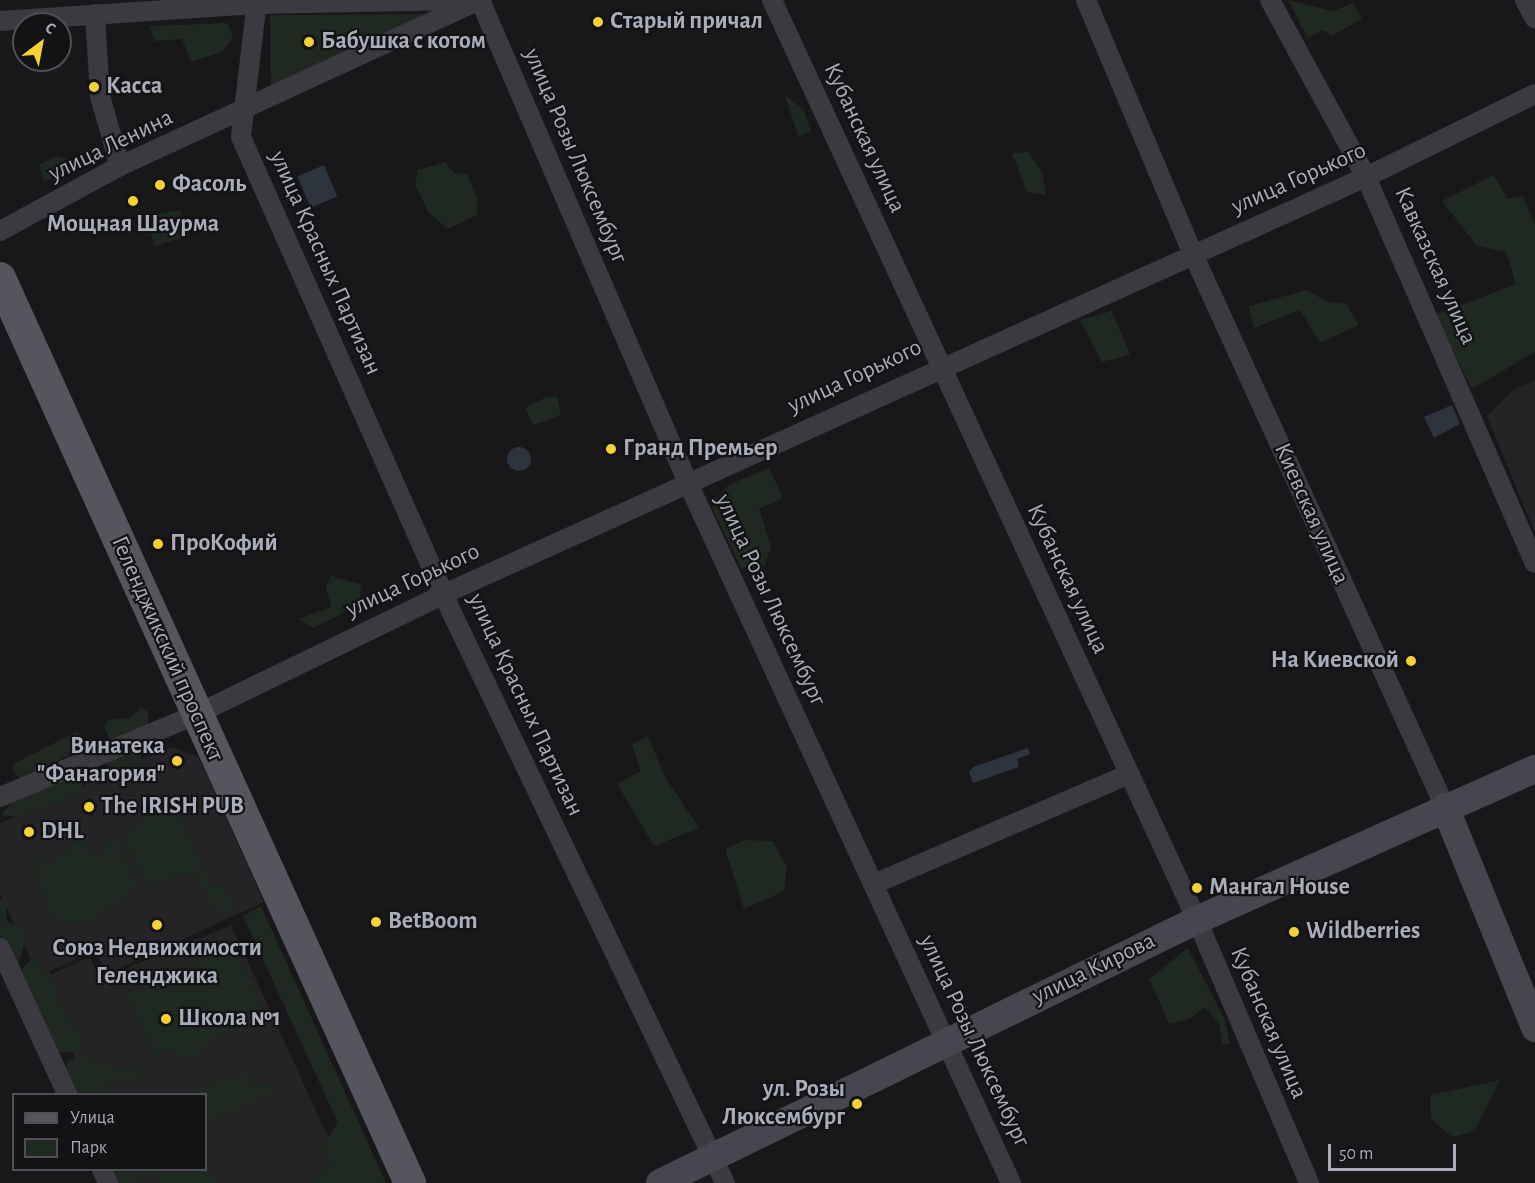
<!DOCTYPE html>
<meta charset="utf-8">
<style>
body{margin:0}
#map{position:relative;width:1535px;height:1183px;overflow:hidden;background:#181719;font-family:"Alegreya Sans",sans-serif}
div>[style]{position:absolute}
.built>*{inset:0;background:#242326}
.green>*{inset:0;background:#1f2821}
.water>*{inset:0;background:#2d343e;transform-origin:0 0}
.round{border-radius:50%}
.street>*{height:20px;margin:-10px;padding:0 10px;transform-origin:10px;border-radius:10px;background:#3a3a40}
.secondary>*{height:28px;margin:-14px;padding:0 14px;transform-origin:14px;border-radius:14px;background:#46474e}
.primary>*{height:32px;margin:-16px;padding:0 16px;transform-origin:16px;border-radius:16px;background:#54555d}
.dots>*{width:16px;height:16px;translate:-50% -50%;box-sizing:border-box;border:3px solid #131214;border-radius:50%}
span{translate:-50% -50%;white-space:nowrap;text-align:center;line-height:1.15;-webkit-text-stroke:4.5px #131214;paint-order:stroke}
.poi-label{font-size:24px;color:#a9acb9;font-weight:700}
.left{translate:0 -50%;text-align:left}
.right{translate:-100% -50%;text-align:right}
.street-label{font-size:24px;color:#a9acb9}
.legend{position:absolute;left:12px;top:1093px;width:195px;height:78px;box-sizing:border-box;background:#131214;border:2px solid #4f5056;margin:0;padding:8px 10px;list-style:none;font-size:18px;color:#a9acb9}
.legend li{display:flex;align-items:center;gap:12px;height:30px}
.legend b{width:30px;border:2px solid #4f5056}
.north{position:absolute;left:12px;top:12px;width:60px;height:60px;box-sizing:border-box;background:#131214;border:2px solid #4f5056;border-radius:50%;rotate:32deg;font-size:16px;font-weight:700;line-height:24px;text-align:center;color:#a9acb9}
.north::after{content:'';display:block;margin:auto;width:21px;height:27px;background:#f5d134;clip-path:polygon(50% 0,100% 100%,50% 72%,0 100%)}
.scale{position:absolute;left:1328px;top:1144px;width:128px;height:27px;box-sizing:border-box;border:3px solid #a9acb9;border-top:0;padding-left:8px;font-size:18px;line-height:21px;white-space:nowrap;color:#a9acb9;-webkit-text-stroke:4px #131214;paint-order:stroke}
</style>
<div id="map">
<div class="built">
<i style="clip-path:polygon(1535px 380px,1535px 533px,1487px 416px,1513px 390px)"></i>
<i style="clip-path:polygon(170px 747px,198px 756px,264px 902px,107px 974px,95px 951px,39px 976px,0 894px,0 823px)"></i>
<i style="clip-path:polygon(231px 925px,349px 1183px,133px 1183px,126px 1170px,206px 1170px,206px 1094px,92px 1094px,39px 980px,90px 957px,101px 979px)"></i>
</div>
<div class="green">
<i style="clip-path:polygon(1288px 0,1333px 11px,1353px 3px,1362px 19px,1332px 36px,1323px 30px,1308px 38px)"></i>
<i style="clip-path:polygon(430px 14px,271px 88px,270px 15px)"></i>
<i style="clip-path:polygon(228px 23px,233px 38px,222px 52px,191px 62px,182px 39px,154px 41px,150px 26px)"></i>
<i style="clip-path:polygon(785px 95px,804px 110px,811px 132px,798px 136px)"></i>
<i style="clip-path:polygon(1028px 152px,1042px 171px,1046px 195px,1027px 192px,1012px 153px)"></i>
<i style="clip-path:polygon(57px 156px,70px 160px,65px 171px,44px 182px,39px 165px)"></i>
<i style="clip-path:polygon(445px 162px,455px 174px,467px 173px,477px 197px,477px 215px,448px 229px,428px 212px,415px 184px,418px 170px)"></i>
<i style="clip-path:polygon(1494px 175px,1507px 199px,1523px 196px,1535px 225px,1535px 352px,1472px 389px,1435px 315px,1516px 284px,1506px 252px,1477px 246px,1442px 201px)"></i>
<i style="clip-path:polygon(180px 210px,188px 236px,155px 246px,149px 229px,156px 214px)"></i>
<i style="clip-path:polygon(1307px 290px,1327px 302px,1346px 303px,1359px 325px,1320px 343px,1300px 310px,1254px 328px,1248px 306px)"></i>
<i style="clip-path:polygon(1112px 311px,1130px 355px,1102px 362px,1080px 320px)"></i>
<i style="clip-path:polygon(548px 396px,557px 397px,561px 415px,533px 425px,525px 408px)"></i>
<i style="clip-path:polygon(769px 468px,783px 498px,759px 509px,771px 546px,765px 566px,741px 568px,712px 508px,728px 485px)"></i>
<i style="clip-path:polygon(331px 576px,361px 584px,360px 597px,340px 615px,313px 628px,298px 619px,331px 607px,326px 587px)"></i>
<i style="clip-path:polygon(141px 707px,148px 712px,148px 725px,110px 740px,104px 726px,109px 720px,130px 718px)"></i>
<i style="clip-path:polygon(76px 732px,92px 743px,84px 757px,69px 755px,21px 779px,13px 772px,13px 764px)"></i>
<i style="clip-path:polygon(648px 736px,665px 777px,699px 828px,654px 846px,617px 784px,640px 771px,632px 744px)"></i>
<i style="clip-path:polygon(139px 748px,142px 760px,114px 773px,108px 767px,105px 759px,109px 755px,124px 756px)"></i>
<i style="clip-path:polygon(72px 777px,85px 781px,78px 795px,21px 817px,1px 815px,14px 800px,57px 778px,69px 781px)"></i>
<i style="clip-path:polygon(166px 793px,172px 796px,210px 882px,223px 884px,230px 894px,234px 905px,228px 915px,216px 916px,196px 876px,175px 876px,151px 888px,127px 849px,126px 834px,144px 820px,155px 797px)"></i>
<i style="clip-path:polygon(83px 836px,95px 857px,100px 858px,106px 841px,114px 838px,120px 843px,137px 889px,93px 921px,64px 926px,49px 914px,33px 869px,35px 860px,43px 856px,50px 865px)"></i>
<i style="clip-path:polygon(745px 840px,773px 841px,787px 868px,784px 891px,744px 909px,725px 849px)"></i>
<i style="clip-path:polygon(0 900px,5px 901px,7px 922px,28px 932px,18px 965px,0 936px)"></i>
<i style="clip-path:polygon(261px 906px,386px 1183px,312px 1183px,332px 1160px,323px 1154px,322px 1146px,338px 1123px,243px 916px)"></i>
<i style="clip-path:polygon(235px 945px,263px 1008px,243px 1017px,232px 1033px,210px 1040px,200px 1055px,188px 1060px,165px 1051px,154px 1056px,126px 994px)"></i>
<i style="clip-path:polygon(1188px 948px,1225px 1020px,1230px 1044px,1222px 1045px,1219px 1023px,1205px 1007px,1190px 1019px,1169px 1024px,1149px 979px)"></i>
<i style="clip-path:polygon(34px 955px,42px 971px,50px 972px,67px 1017px,85px 1041px,81px 1051px,56px 1053px,20px 972px)"></i>
<i style="clip-path:polygon(84px 1054px,99px 1063px,129px 1069px,137px 1065px,144px 1076px,139px 1084px,114px 1079px,103px 1094px,75px 1094px,66px 1068px,68px 1061px)"></i>
<i style="clip-path:polygon(240px 1068px,250px 1068px,254px 1088px,271px 1082px,282px 1089px,206px 1126px,206px 1094px,194px 1093px,215px 1079px,235px 1079px)"></i>
<i style="clip-path:polygon(1500px 1080px,1475px 1131px,1452px 1137px,1431px 1119px,1430px 1095px)"></i>
<i style="clip-path:polygon(206px 1160px,217px 1183px,159px 1183px,152px 1174px,142px 1174px,139px 1183px,113px 1183px,109px 1170px,206px 1170px)"></i>
</div>
<div class="water">
<i style="left:324px;top:165px;width:34px;height:29px;rotate:67deg"></i>
<i style="clip-path:polygon(1452px 405px,1460px 424px,1434px 438px,1424px 417px)"></i>
<i class="round" style="left:507px;top:447px;width:24px;height:24px"></i>
<i style="clip-path:polygon(1028px 748px,1030px 754px,1017px 759px,1019px 767px,973px 783px,969px 772px,973px 767px)"></i>
</div>
<div class="street">
<i style="left:257px;top:0;width:138px;rotate:96.7deg"></i>
<i style="left:241px;top:137px;width:518px;rotate:66.1deg"></i>
<i style="left:451px;top:611px;width:634px;rotate:64.4deg"></i>
<i style="left:480px;top:0;width:526px;rotate:66.7deg"></i>
<i style="left:688px;top:483px;width:771px;rotate:65.23deg"></i>
<i style="left:772px;top:0;width:1013px;rotate:65.21deg"></i>
<i style="left:1197px;top:920px;width:286px;rotate:66.9deg"></i>
<i style="left:1086px;top:0;width:276px;rotate:67.2deg"></i>
<i style="left:1193px;top:254px;width:608px;rotate:65.5deg"></i>
<i style="left:1270px;top:0;width:201px;rotate:61.5deg"></i>
<i style="left:1366px;top:177px;width:421px;rotate:66.4deg"></i>
<i style="left:1525px;top:0;width:21px;rotate:62deg"></i>
<i style="left:95px;top:14px;width:82px;rotate:86.5deg"></i>
<i style="left:100px;top:96px;width:73px;rotate:74.1deg"></i>
<i style="left:0;top:21px;width:258px;rotate:-3.8deg"></i>
<i style="left:257px;top:4px;width:216px;rotate:-1.1deg"></i>
<i style="left:0;top:231px;width:136px;rotate:-28.4deg"></i>
<i style="left:120px;top:166px;width:396px;rotate:-24.8deg"></i>
<i style="left:0;top:797px;width:214px;rotate:-22.8deg"></i>
<i style="left:197px;top:714px;width:275px;rotate:-25.9deg"></i>
<i style="left:444px;top:594px;width:1012px;rotate:-24.34deg"></i>
<i style="left:1366px;top:177px;width:188px;rotate:-26.2deg"></i>
<i style="left:874px;top:884px;width:278px;rotate:-23.3deg"></i>
<i style="left:0;top:948px;width:161px;rotate:65.3deg"></i>
<i style="left:102px;top:1170px;width:14px;rotate:65deg"></i>
</div>
<div class="secondary">
<i style="left:1445px;top:807px;width:239px;rotate:67.8deg"></i>
<i style="left:660px;top:1183px;width:598px;rotate:-26.09deg"></i>
<i style="left:1197px;top:920px;width:370px;rotate:-24.1deg"></i>
</div>
<div class="primary">
<i style="left:0;top:278px;width:994px;rotate:65.63deg"></i>
</div>
<div class="dots">
<i style="left:598px;top:22px;background:#f5d134"></i>
<i style="left:309px;top:42px;background:#f5d134"></i>
<i style="left:94px;top:87px;background:#f5d134"></i>
<i style="left:160px;top:185px;background:#f5d134"></i>
<i style="left:133px;top:201px;background:#f5d134"></i>
<i style="left:611px;top:449px;background:#f5d134"></i>
<i style="left:158px;top:544px;background:#f5d134"></i>
<i style="left:1411px;top:661px;background:#f5d134"></i>
<i style="left:177px;top:761px;background:#f5d134"></i>
<i style="left:89px;top:807px;background:#f5d134"></i>
<i style="left:29px;top:832px;background:#f5d134"></i>
<i style="left:1197px;top:888px;background:#f5d134"></i>
<i style="left:376px;top:922px;background:#f5d134"></i>
<i style="left:157px;top:925px;background:#f5d134"></i>
<i style="left:1294px;top:932px;background:#f5d134"></i>
<i style="left:166px;top:1019px;background:#f5d134"></i>
<i style="left:857px;top:1104px;background:#f5d134"></i>
</div>
<div class="poi-label">
<span class="left" style="left:610px;top:22px">Старый причал</span>
<span class="left" style="left:321px;top:42px">Бабушка с котом</span>
<span class="left" style="left:106px;top:87px">Касса</span>
<span class="left" style="left:172px;top:185px">Фасоль</span>
<span style="left:133px;top:225px">Мощная Шаурма</span>
<span class="left" style="left:623px;top:449px">Гранд Премьер</span>
<span class="left" style="left:170px;top:544px">ПроКофий</span>
<span class="right" style="left:1399px;top:661px">На Киевской</span>
<span class="right" style="left:165px;top:761px">Винатека<br>"Фанагория"</span>
<span class="left" style="left:101px;top:807px">The IRISH PUB</span>
<span class="left" style="left:41px;top:832px">DHL</span>
<span class="left" style="left:1209px;top:888px">Мангал House</span>
<span class="left" style="left:388px;top:922px">BetBoom</span>
<span class="left" style="left:1306px;top:932px">Wildberries</span>
<span style="left:157px;top:963px">Союз Недвижимости<br>Геленджика</span>
<span class="left" style="left:178px;top:1019px">Школа №1</span>
<span class="right" style="left:845px;top:1104px">ул. Розы<br>Люксембург</span>
</div>
<div class="street-label">
<span style="left:864px;top:138px;rotate:65deg">Кубанская улица</span>
<span style="left:111px;top:146px;rotate:-26deg">улица Ленина</span>
<span style="left:575px;top:156px;rotate:67deg">улица Розы Люксембург</span>
<span style="left:1299px;top:179px;rotate:-24deg">улица Горького</span>
<span style="left:325px;top:263px;rotate:66deg">улица Красных Партизан</span>
<span style="left:1435px;top:266px;rotate:66deg">Кавказская улица</span>
<span style="left:855px;top:377px;rotate:-25deg">улица Горького</span>
<span style="left:1311px;top:514px;rotate:66deg">Киевская улица</span>
<span style="left:1067px;top:579px;rotate:65deg">Кубанская улица</span>
<span style="left:413px;top:581px;rotate:-25deg">улица Горького</span>
<span style="left:770px;top:600px;rotate:65deg">улица Розы Люксембург</span>
<span style="left:167px;top:649px;rotate:66deg">Геленджикский проспект</span>
<span style="left:525px;top:705px;rotate:65deg">улица Красных Партизан</span>
<span style="left:1094px;top:969px;rotate:-26deg">улица Кирова</span>
<span style="left:1268px;top:1023px;rotate:67deg">Кубанская улица</span>
<span style="left:974px;top:1041px;rotate:65deg">улица Розы Люксембург</span>
</div>
<ul class="legend">
<li><b style="height:8px;background:#54555d"></b>Улица</li>
<li><b style="height:16px;background:#1f2821"></b>Парк</li>
</ul>
<div class="north">С</div>
<div class="scale">50 m</div>
</div>
